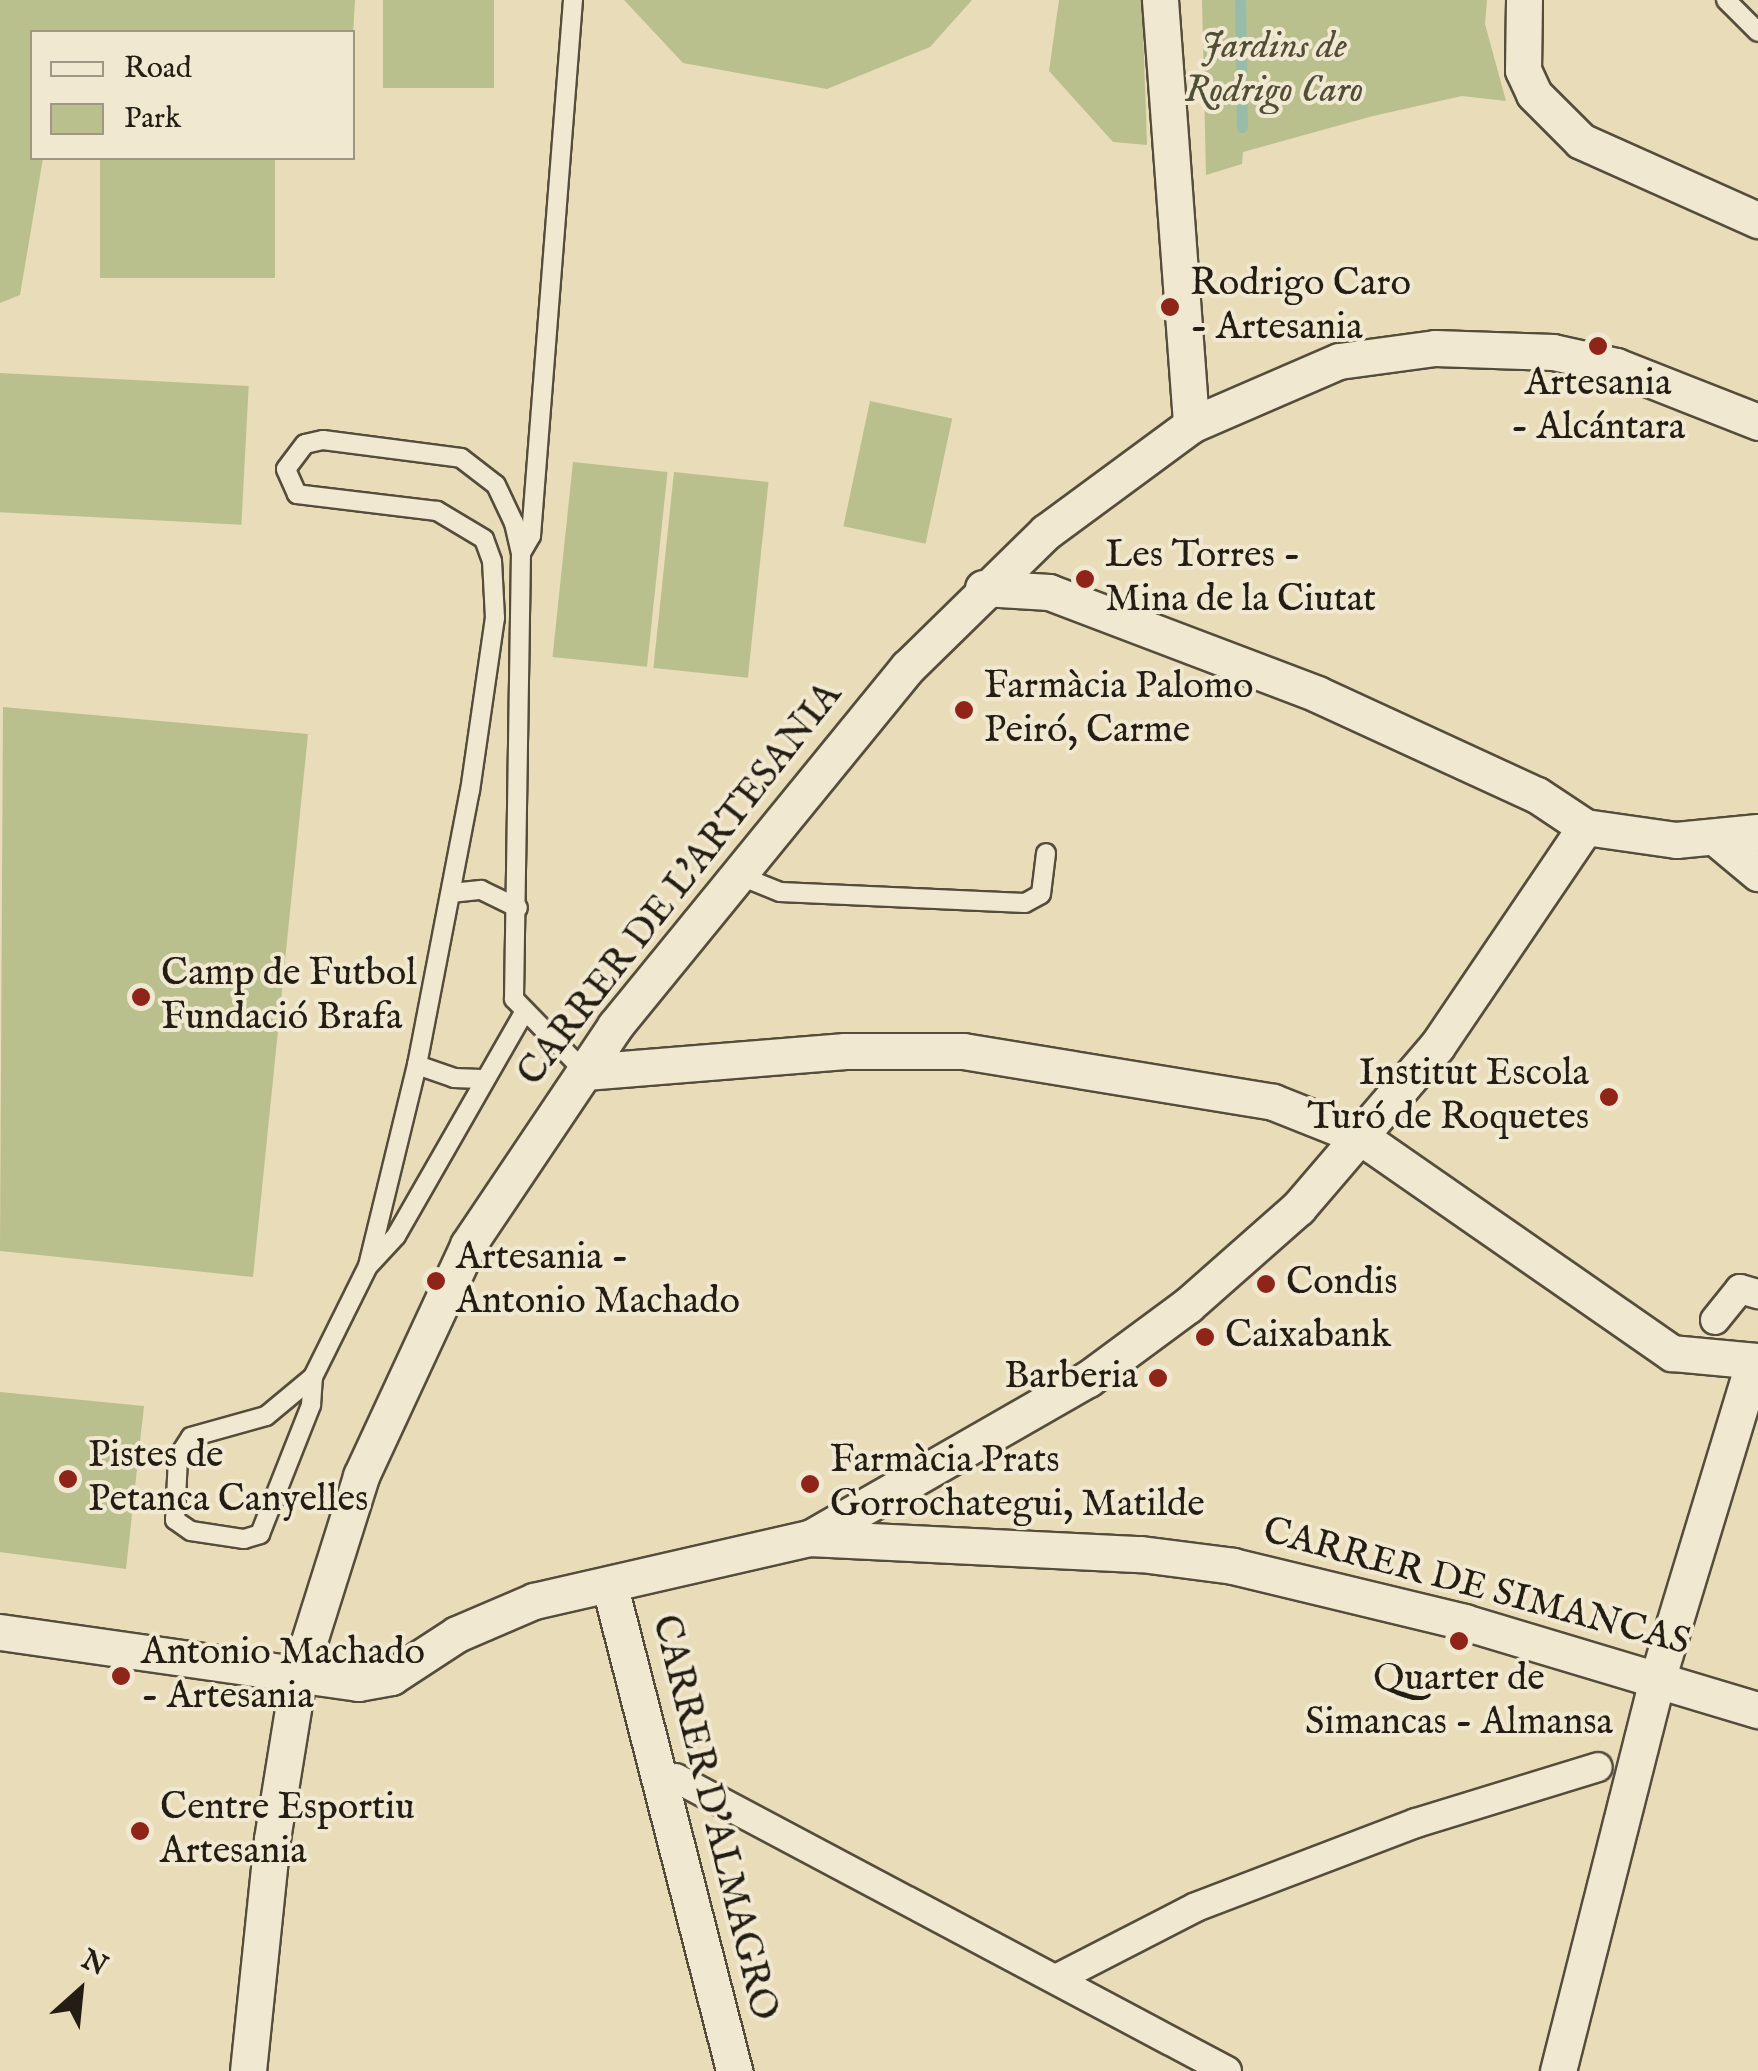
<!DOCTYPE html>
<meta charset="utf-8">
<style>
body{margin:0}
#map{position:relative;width:1758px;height:2071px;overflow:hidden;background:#e9dcb8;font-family:"IM FELL English",serif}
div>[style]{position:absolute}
.green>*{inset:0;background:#b9c08d;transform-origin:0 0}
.stream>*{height:11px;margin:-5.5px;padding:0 5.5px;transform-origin:5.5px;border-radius:5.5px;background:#98bcaa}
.roads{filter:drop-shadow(2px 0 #554d3c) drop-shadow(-2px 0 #554d3c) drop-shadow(0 2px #554d3c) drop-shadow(0 -2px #554d3c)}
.service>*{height:18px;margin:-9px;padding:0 9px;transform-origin:9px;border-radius:9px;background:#f1e8d1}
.pedestrian>*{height:28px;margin:-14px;padding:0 14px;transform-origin:14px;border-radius:14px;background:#f1e8d1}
.minor>*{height:35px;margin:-17.5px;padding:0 17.5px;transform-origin:17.5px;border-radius:17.5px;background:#f1e8d1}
.dots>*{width:28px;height:28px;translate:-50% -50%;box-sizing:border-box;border:5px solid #f1e8d1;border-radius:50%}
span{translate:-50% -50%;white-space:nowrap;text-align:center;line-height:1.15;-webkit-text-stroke:8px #f1e8d1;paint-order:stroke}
.park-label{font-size:38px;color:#514e38;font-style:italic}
.poi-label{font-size:38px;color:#241d13}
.left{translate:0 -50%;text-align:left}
.right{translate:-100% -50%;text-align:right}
.street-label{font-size:38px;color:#241d13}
.legend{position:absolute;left:30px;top:30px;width:325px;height:130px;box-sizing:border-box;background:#f1e8d1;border:2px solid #9f9785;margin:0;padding:12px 18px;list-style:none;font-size:30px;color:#241d13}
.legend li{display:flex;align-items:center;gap:20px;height:50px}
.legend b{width:50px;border:2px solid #9f9785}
.north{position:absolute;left:30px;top:1941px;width:100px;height:100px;-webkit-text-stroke:8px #f1e8d1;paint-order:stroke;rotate:27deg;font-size:28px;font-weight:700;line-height:40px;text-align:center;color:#241d13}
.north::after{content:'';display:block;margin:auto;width:35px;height:45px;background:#241d13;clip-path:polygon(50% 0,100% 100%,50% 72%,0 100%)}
</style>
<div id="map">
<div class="green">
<i style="clip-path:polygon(0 0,355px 0,353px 35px,32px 32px,32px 158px,43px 158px,20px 295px,0 303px)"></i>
<i style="left:383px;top:0;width:111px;height:88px"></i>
<i style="clip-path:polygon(624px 0,972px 0,930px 47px,827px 89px,683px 63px)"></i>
<i style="clip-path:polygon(1059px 0,1142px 0,1147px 145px,1113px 142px,1049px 71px)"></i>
<i style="clip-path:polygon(1202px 0,1487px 0,1485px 24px,1506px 101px,1462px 96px,1373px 116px,1243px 152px,1242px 164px,1206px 175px)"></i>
<i style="left:100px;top:158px;width:175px;height:120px"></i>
<i style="left:0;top:373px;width:249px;height:139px;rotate:3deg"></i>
<i style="left:870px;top:401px;width:84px;height:128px;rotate:12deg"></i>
<i style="left:573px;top:462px;width:95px;height:196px;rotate:6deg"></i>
<i style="left:674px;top:472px;width:95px;height:197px;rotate:6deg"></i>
<i style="clip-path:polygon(3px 707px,308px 734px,253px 1277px,0 1251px)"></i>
<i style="clip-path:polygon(0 1392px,144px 1406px,126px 1569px,0 1552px)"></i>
</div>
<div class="stream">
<i style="left:1240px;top:0;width:127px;rotate:89.1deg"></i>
</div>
<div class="roads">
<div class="service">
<i style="left:1726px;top:0;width:45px;rotate:45deg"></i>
<i style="left:521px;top:553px;width:20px;rotate:-60deg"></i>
<i style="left:531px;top:536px;width:538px;rotate:-85.52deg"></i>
<i style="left:738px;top:875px;width:45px;rotate:22deg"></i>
<i style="left:780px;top:892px;width:245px;rotate:2.6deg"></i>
<i style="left:1025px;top:903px;width:18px;rotate:-29deg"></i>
<i style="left:1041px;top:894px;width:41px;rotate:-83deg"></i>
<i style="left:451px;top:893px;width:30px;rotate:-6deg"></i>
<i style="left:481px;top:890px;width:41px;rotate:25.9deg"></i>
<i style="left:417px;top:1065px;width:39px;rotate:19deg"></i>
<i style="left:454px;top:1078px;width:27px;rotate:2deg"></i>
<i style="left:370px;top:1264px;width:38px;rotate:-47deg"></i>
<i style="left:396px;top:1236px;width:256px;rotate:-60.2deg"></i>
<i style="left:313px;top:1377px;width:61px;rotate:140.3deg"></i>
<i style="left:266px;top:1416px;width:78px;rotate:164.4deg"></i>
<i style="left:191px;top:1437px;width:24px;rotate:123deg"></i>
<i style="left:178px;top:1457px;width:63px;rotate:92.7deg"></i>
<i style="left:175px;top:1520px;width:19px;rotate:35deg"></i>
<i style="left:191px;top:1531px;width:54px;rotate:8.6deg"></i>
<i style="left:244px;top:1539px;width:17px;rotate:-17deg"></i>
<i style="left:260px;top:1534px;width:139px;rotate:-68.4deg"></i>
<i style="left:311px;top:1405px;width:28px;rotate:-86deg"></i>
<i style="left:313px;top:1377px;width:124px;rotate:-63.6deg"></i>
<i style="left:368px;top:1266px;width:207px;rotate:-76.3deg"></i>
<i style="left:417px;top:1065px;width:279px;rotate:-79.1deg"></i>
<i style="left:470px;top:791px;width:175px;rotate:-81.8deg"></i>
<i style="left:495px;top:618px;width:57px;rotate:-93deg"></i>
<i style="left:492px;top:561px;width:23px;rotate:-110deg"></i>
<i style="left:484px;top:539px;width:55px;rotate:-149.2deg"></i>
<i style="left:437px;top:511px;width:141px;rotate:-173.1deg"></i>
<i style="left:297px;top:494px;width:27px;rotate:-114deg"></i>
<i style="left:286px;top:469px;width:31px;rotate:-53deg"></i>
<i style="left:305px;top:444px;width:18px;rotate:-13deg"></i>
<i style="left:323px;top:440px;width:139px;rotate:7.4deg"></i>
<i style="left:461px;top:458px;width:44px;rotate:37.6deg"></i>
<i style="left:496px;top:485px;width:42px;rotate:64.7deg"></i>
<i style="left:514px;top:523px;width:31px;rotate:77deg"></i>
<i style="left:521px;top:553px;width:446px;rotate:90.9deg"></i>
<i style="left:514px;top:999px;width:102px;rotate:45.8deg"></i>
</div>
<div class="pedestrian">
<i style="left:1715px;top:1320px;width:40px;rotate:-51deg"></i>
<i style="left:1740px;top:1289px;width:19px;rotate:16deg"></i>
<i style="left:676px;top:1778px;width:624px;rotate:28deg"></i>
<i style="left:1056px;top:1979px;width:157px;rotate:-27.2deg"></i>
<i style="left:1196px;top:1907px;width:235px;rotate:-20.9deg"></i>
<i style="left:1416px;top:1823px;width:190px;rotate:-17.1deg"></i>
</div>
<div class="minor">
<i style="left:1160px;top:0;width:426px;rotate:85.8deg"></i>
<i style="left:1524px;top:0;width:70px;rotate:90.8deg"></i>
<i style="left:1523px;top:70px;width:26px;rotate:65deg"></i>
<i style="left:1534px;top:94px;width:66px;rotate:45deg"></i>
<i style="left:1581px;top:141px;width:194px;rotate:24.1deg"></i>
<i style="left:983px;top:588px;width:66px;rotate:3.5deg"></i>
<i style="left:1049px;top:592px;width:287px;rotate:20.8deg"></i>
<i style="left:1317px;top:694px;width:242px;rotate:24.7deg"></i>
<i style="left:1537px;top:795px;width:58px;rotate:33.7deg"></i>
<i style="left:1585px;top:827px;width:92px;rotate:8.1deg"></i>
<i style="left:1676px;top:840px;width:82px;rotate:-5.6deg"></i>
<i style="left:1716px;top:838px;width:55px;rotate:39.8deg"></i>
<i style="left:585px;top:1072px;width:261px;rotate:-4.6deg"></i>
<i style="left:845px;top:1051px;width:118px"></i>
<i style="left:963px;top:1051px;width:314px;rotate:9.3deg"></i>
<i style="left:1273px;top:1102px;width:95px;rotate:21.7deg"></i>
<i style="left:1361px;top:1137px;width:379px;rotate:34.8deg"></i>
<i style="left:1672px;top:1353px;width:86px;rotate:5.3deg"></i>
<i style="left:810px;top:1538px;width:320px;rotate:-29.8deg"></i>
<i style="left:1088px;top:1379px;width:124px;rotate:-36.5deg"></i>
<i style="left:1188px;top:1305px;width:147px;rotate:-41.4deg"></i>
<i style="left:1298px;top:1208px;width:213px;rotate:-49.4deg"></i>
<i style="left:1437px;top:1046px;width:264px;rotate:-55.9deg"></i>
<i style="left:610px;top:1587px;width:500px;rotate:75.6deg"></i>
<i style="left:0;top:1632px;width:362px;rotate:8.1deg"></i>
<i style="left:358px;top:1683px;width:34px;rotate:-10deg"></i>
<i style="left:391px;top:1677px;width:79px;rotate:-33.1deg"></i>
<i style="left:457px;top:1634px;width:84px;rotate:-23.2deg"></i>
<i style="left:534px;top:1601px;width:282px;rotate:-12.9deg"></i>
<i style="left:809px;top:1538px;width:332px;rotate:2.8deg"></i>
<i style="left:1141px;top:1554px;width:93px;rotate:7.4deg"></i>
<i style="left:1233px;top:1566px;width:238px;rotate:13.6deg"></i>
<i style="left:1464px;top:1622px;width:307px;rotate:16.7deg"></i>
<i style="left:248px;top:2071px;width:233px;rotate:-84.1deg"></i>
<i style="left:272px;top:1839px;width:168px;rotate:-80.8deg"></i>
<i style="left:299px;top:1673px;width:207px;rotate:-72.5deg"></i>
<i style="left:361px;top:1476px;width:255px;rotate:-65.1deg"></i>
<i style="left:468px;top:1245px;width:264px;rotate:-56.1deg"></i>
<i style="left:615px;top:1026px;width:463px;rotate:-50.8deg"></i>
<i style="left:908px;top:667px;width:193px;rotate:-44.4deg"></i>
<i style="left:1046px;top:532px;width:180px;rotate:-36.4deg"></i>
<i style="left:1191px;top:425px;width:161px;rotate:-23.4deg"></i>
<i style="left:1339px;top:361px;width:97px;rotate:-7.7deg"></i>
<i style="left:1435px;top:348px;width:118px;rotate:1.9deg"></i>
<i style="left:1553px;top:352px;width:65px;rotate:12.5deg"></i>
<i style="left:1616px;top:366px;width:153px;rotate:21.5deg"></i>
<i style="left:1558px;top:2071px;width:403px;rotate:-75.8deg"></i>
<i style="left:1657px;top:1680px;width:333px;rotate:-73.1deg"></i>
</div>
</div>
<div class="dots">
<i style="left:1170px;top:307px;background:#8f2418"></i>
<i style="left:1598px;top:346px;background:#8f2418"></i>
<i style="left:1085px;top:579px;background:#8f2418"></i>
<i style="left:964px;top:710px;background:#8f2418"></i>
<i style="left:141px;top:997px;background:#8f2418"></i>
<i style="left:1609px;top:1097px;background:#8f2418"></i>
<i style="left:436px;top:1281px;background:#8f2418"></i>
<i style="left:1266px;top:1284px;background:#8f2418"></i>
<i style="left:1205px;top:1337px;background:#8f2418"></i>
<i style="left:1158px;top:1378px;background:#8f2418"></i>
<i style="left:68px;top:1479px;background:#8f2418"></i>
<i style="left:810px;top:1484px;background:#8f2418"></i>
<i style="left:1459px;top:1641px;background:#8f2418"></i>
<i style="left:121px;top:1676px;background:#8f2418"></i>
<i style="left:140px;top:1831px;background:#8f2418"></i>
</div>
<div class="park-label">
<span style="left:1274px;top:70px">Jardins de<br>Rodrigo Caro</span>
</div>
<div class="poi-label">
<span class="left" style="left:1190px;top:307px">Rodrigo Caro<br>- Artesania</span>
<span style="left:1598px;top:407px">Artesania<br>- Alcántara</span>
<span class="left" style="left:1105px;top:579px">Les Torres -<br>Mina de la Ciutat</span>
<span class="left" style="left:984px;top:710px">Farmàcia Palomo<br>Peiró, Carme</span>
<span class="left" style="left:161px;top:997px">Camp de Futbol<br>Fundació Brafa</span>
<span class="right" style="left:1589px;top:1097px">Institut Escola<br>Turó de Roquetes</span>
<span class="left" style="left:456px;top:1281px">Artesania -<br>Antonio Machado</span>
<span class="left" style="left:1286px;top:1284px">Condis</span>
<span class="left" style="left:1225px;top:1337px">Caixabank</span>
<span class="right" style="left:1138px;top:1378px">Barberia</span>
<span class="left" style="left:88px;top:1479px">Pistes de<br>Petanca Canyelles</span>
<span class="left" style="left:830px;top:1484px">Farmàcia Prats<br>Gorrochategui, Matilde</span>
<span class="left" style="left:141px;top:1676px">Antonio Machado<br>- Artesania</span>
<span style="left:1459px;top:1702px">Quarter de<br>Simancas - Almansa</span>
<span class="left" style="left:160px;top:1831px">Centre Esportiu<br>Artesania</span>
</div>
<div class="street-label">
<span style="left:681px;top:885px;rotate:-52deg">CARRER DE L'ARTESANIA</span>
<span style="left:1476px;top:1588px;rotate:15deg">CARRER DE SIMANCAS</span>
<span style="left:713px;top:1818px;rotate:76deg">CARRER D'ALMAGRO</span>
</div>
<ul class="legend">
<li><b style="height:12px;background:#f1e8d1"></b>Road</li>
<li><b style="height:28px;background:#b9c08d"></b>Park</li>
</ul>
<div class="north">N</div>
</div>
